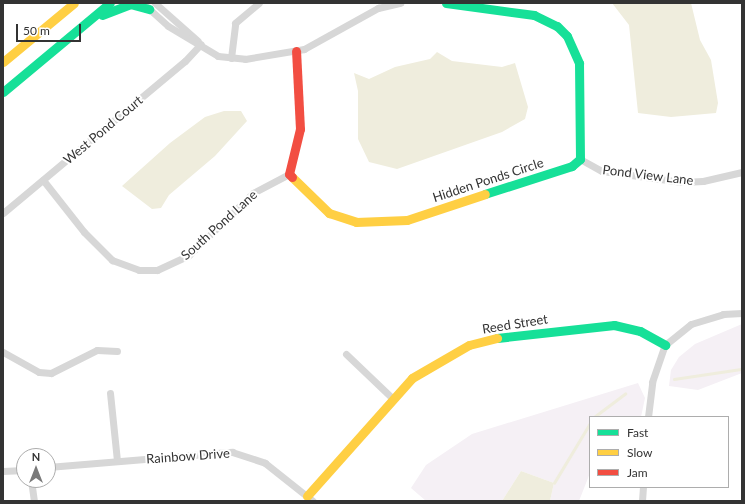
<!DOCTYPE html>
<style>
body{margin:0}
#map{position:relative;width:745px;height:504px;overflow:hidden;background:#fff;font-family:Lato,sans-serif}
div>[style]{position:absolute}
.green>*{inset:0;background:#f5f0f5}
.water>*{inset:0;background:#efeddd}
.stream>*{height:2.5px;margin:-1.25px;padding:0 1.25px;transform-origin:1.25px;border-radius:1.25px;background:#efeddd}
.street>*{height:7px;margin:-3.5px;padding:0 3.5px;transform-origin:3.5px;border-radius:3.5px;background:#d7d7d7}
.fast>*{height:9px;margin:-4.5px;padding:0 4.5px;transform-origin:4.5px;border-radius:4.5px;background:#16e098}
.slow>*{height:9px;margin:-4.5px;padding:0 4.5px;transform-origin:4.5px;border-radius:4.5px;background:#ffcf43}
.jam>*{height:9px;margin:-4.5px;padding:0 4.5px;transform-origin:4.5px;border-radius:4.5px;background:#f24e42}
span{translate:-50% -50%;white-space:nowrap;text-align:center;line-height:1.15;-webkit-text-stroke:4px #fff;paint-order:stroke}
.street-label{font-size:13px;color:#333}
.frame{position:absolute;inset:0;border:4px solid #333;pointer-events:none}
.legend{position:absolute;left:589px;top:416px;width:140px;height:72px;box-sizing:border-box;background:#fff;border:1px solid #adadad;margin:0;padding:5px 7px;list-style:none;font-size:12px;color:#333}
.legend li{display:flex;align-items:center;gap:8px;height:20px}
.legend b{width:20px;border:1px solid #adadad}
.north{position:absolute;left:16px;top:448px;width:40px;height:40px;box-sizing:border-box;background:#fff;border:1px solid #adadad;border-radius:50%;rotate:0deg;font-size:11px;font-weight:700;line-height:16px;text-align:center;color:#333}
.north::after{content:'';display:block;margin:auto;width:14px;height:18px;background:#7a7a7a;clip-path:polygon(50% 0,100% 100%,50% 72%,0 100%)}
.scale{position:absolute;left:16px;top:24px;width:65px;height:18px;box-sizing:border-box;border:2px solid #333;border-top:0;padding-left:5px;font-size:12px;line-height:14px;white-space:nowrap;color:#333;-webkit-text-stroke:3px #fff;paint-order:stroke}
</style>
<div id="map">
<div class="green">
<i style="clip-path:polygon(742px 324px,742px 373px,698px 390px,669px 386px,671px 370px,679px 357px,695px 344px)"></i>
<i style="clip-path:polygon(638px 383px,645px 398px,641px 417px,590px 417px,590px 473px,579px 501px,550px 501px,554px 483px,521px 471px,502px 501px,426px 501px,411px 488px,426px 465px,472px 434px)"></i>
</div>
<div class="water">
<i style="clip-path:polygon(612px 3px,691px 3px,700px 40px,711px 60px,718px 103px,716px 113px,671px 117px,638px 113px,629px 25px)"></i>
<i style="clip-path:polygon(437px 52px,452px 61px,502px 67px,515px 63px,528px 107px,525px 119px,502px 132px,397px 169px,369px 162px,358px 139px,358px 91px,354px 73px,369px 79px,395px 67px,430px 59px)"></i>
<i style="clip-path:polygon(224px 111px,241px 111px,247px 121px,215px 156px,169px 195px,161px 208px,152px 209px,122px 186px,170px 143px,205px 117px)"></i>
<i style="clip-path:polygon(521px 471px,554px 483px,550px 501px,502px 501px)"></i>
</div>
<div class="stream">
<i style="left:674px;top:379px;width:69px;rotate:-8.4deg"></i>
<i style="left:594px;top:417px;width:39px;rotate:-37deg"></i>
<i style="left:554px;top:483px;width:70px;rotate:-59deg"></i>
</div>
<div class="street">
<i style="left:155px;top:3px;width:57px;rotate:41.5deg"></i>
<i style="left:147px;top:7px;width:28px;rotate:42deg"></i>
<i style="left:168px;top:26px;width:58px;rotate:31deg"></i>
<i style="left:218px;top:56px;width:27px;rotate:6deg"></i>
<i style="left:245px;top:59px;width:60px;rotate:-9.6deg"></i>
<i style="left:304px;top:49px;width:85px;rotate:-29deg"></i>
<i style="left:378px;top:8px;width:23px;rotate:-13deg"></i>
<i style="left:231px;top:58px;width:35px;rotate:-83deg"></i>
<i style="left:235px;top:23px;width:31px;rotate:-40deg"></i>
<i style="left:580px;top:159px;width:25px;rotate:29deg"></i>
<i style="left:602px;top:171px;width:81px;rotate:7.8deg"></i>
<i style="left:682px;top:182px;width:21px;rotate:-3deg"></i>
<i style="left:703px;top:181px;width:40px;rotate:-13deg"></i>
<i style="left:43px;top:180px;width:66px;rotate:51.7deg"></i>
<i style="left:84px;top:232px;width:40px;rotate:45deg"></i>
<i style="left:112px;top:260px;width:29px;rotate:20deg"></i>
<i style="left:139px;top:270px;width:18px"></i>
<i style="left:157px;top:270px;width:35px;rotate:-25deg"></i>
<i style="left:189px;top:255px;width:89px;rotate:-44.1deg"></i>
<i style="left:253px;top:193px;width:41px;rotate:-27.8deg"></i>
<i style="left:3px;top:213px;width:237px;rotate:-39.9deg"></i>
<i style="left:185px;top:61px;width:23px;rotate:-47deg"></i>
<i style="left:3px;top:352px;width:41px;rotate:29.1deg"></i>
<i style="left:39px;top:372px;width:12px;rotate:5deg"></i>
<i style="left:51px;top:373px;width:51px;rotate:-26.6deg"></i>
<i style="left:97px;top:350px;width:20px;rotate:3deg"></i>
<i style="left:346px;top:354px;width:62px;rotate:43.7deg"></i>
<i style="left:110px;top:393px;width:68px;rotate:84.1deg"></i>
<i style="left:648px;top:417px;width:35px;rotate:-83deg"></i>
<i style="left:652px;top:382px;width:39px;rotate:-71deg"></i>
<i style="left:665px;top:345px;width:33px;rotate:-39deg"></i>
<i style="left:691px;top:324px;width:34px;rotate:-17deg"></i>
<i style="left:723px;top:314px;width:19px;rotate:-3deg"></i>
<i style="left:48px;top:467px;width:185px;rotate:-4.7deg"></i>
<i style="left:232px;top:452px;width:35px;rotate:18deg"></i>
<i style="left:265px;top:463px;width:61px;rotate:38.4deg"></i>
<i style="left:3px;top:471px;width:21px;rotate:-3deg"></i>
<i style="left:31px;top:480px;width:21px;rotate:82deg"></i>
<i style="left:642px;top:501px;width:14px;rotate:-86deg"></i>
</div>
<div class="fast">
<i style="left:446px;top:3px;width:89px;rotate:7.8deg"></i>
<i style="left:534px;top:15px;width:25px;rotate:26deg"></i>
<i style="left:557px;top:26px;width:14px;rotate:45deg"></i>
<i style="left:567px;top:36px;width:30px;rotate:66deg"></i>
<i style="left:579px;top:63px;width:96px;rotate:89.4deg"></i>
<i style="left:580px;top:159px;width:11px;rotate:139deg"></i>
<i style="left:572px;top:166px;width:91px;rotate:162.2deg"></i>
<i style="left:102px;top:15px;width:30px;rotate:-21deg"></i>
<i style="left:130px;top:4px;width:20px;rotate:15deg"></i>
<i style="left:3px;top:92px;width:139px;rotate:-39.8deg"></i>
<i style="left:497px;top:338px;width:118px;rotate:-6.3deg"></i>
<i style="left:614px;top:325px;width:27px;rotate:13deg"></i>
<i style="left:640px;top:331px;width:29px;rotate:29deg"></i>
</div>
<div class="slow">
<i style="left:3px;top:62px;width:92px;rotate:-39.7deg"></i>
<i style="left:292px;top:177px;width:52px;rotate:44.2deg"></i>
<i style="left:329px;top:213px;width:28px;rotate:18deg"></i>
<i style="left:356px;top:222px;width:51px;rotate:-2.2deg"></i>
<i style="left:407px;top:220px;width:82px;rotate:-18.4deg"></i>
<i style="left:307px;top:496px;width:158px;rotate:-48.3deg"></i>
<i style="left:412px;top:378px;width:66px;rotate:-30.1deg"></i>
<i style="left:469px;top:345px;width:29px;rotate:-14deg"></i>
</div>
<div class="jam">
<i style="left:292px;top:177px;width:4px;rotate:-135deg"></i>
<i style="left:289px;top:174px;width:46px;rotate:-76.3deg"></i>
<i style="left:300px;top:129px;width:78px;rotate:-92.9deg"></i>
</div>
<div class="street-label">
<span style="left:103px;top:130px;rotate:-40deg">West Pond Court</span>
<span style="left:648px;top:175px;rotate:7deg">Pond View Lane</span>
<span style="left:488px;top:180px;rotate:-18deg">Hidden Ponds Circle</span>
<span style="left:219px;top:225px;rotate:-42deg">South Pond Lane</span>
<span style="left:515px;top:324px;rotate:-9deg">Reed Street</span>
<span style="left:188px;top:456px;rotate:-4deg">Rainbow Drive</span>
</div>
<div class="frame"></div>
<ul class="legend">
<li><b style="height:5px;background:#16e098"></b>Fast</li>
<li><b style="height:5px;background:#ffcf43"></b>Slow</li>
<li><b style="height:5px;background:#f24e42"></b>Jam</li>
</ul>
<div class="north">N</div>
<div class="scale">50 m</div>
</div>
